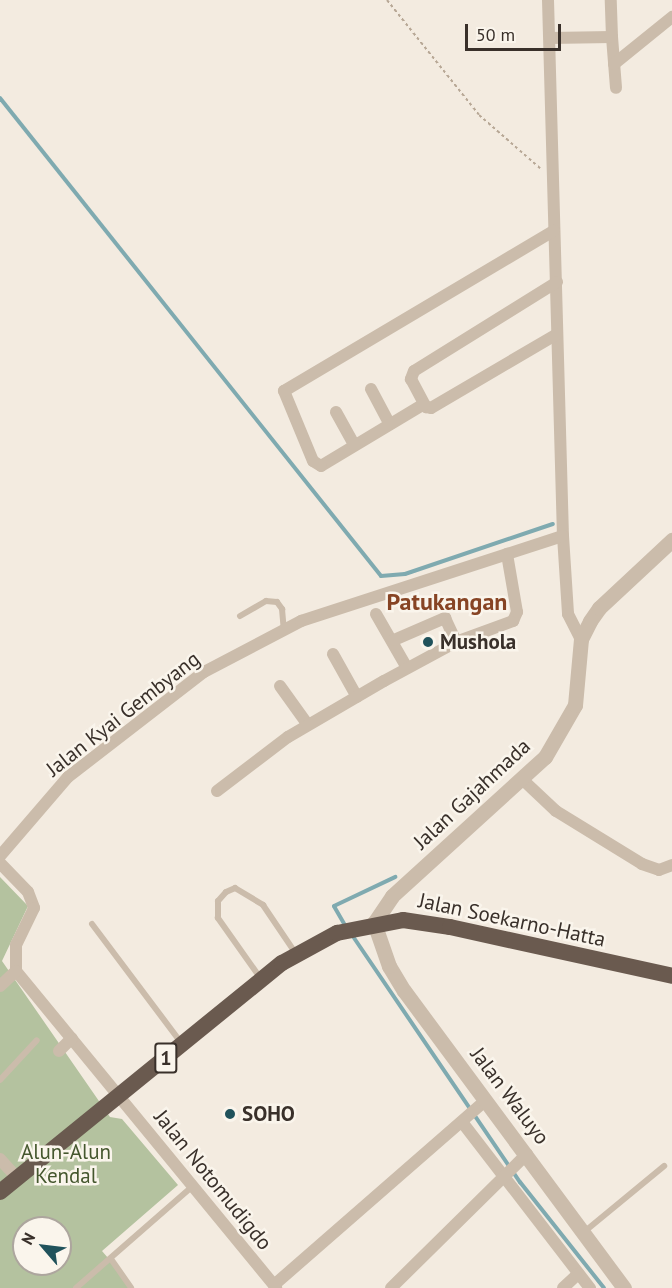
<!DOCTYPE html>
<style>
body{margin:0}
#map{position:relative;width:672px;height:1288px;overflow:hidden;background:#f3ebe0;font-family:"PT Sans",sans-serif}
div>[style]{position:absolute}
.green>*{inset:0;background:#b4c29f}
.stream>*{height:4px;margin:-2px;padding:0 2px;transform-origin:2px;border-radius:2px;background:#7faab0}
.path>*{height:2px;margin-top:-1px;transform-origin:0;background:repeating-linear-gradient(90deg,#b7a795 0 3px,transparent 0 6px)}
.service>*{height:6px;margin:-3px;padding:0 3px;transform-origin:3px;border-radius:3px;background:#cbbcab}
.minor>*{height:12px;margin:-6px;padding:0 6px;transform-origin:6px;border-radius:6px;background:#cbbcab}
.tertiary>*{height:15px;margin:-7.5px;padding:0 7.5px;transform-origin:7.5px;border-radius:7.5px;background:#cbbcab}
.trunk>*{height:16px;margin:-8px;padding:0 8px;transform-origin:8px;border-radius:8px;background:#6a5a4f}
.dots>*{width:16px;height:16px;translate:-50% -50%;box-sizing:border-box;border:3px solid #faf5ec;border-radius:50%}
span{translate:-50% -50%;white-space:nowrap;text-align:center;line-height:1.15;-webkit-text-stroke:5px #faf5ec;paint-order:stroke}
.shield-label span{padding:2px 4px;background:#faf5ec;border:2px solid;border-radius:4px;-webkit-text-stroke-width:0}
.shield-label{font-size:20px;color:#39302a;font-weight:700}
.poi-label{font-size:21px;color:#39302a;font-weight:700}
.left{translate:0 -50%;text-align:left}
.street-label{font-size:21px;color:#39302a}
.park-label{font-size:21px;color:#45572e}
.quarter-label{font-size:24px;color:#874424;font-weight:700}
.north{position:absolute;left:12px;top:1216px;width:60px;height:60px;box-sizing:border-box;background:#faf5ec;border:2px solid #ada69e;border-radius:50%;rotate:298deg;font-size:16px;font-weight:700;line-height:24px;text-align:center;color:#39302a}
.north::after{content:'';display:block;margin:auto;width:21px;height:27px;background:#20525b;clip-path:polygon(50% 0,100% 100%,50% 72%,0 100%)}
.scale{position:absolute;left:465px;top:24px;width:96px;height:27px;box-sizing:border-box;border:3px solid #39302a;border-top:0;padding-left:8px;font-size:18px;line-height:21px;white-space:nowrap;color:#39302a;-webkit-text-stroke:4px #faf5ec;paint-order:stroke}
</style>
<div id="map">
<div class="green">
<i style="clip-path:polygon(evenodd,0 877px,28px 906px,2px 961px,110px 1117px,122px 1119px,178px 1185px,102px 1251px,134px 1288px,0 1288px,0 877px,24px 1228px,60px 1228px,60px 1264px,24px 1264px,24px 1228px)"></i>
</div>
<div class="stream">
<i style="left:0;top:98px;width:611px;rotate:51.44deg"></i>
<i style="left:381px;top:576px;width:24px;rotate:-5deg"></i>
<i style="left:405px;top:574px;width:156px;rotate:-18.7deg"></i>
<i style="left:346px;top:927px;width:24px;rotate:-120deg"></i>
<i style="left:334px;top:906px;width:68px;rotate:-25.4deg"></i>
<i style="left:352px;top:935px;width:299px;rotate:55.8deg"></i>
<i style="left:520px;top:1182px;width:135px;rotate:51.6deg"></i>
</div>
<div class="path">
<i style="left:387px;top:0;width:147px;rotate:51.3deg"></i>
<i style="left:479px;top:115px;width:81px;rotate:41deg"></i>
</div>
<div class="service">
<i style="left:240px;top:616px;width:30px;rotate:-30deg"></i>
<i style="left:266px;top:601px;width:11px;rotate:5deg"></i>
<i style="left:277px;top:602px;width:9px;rotate:54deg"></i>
<i style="left:282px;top:609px;width:21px;rotate:85deg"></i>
<i style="left:92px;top:924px;width:150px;rotate:53.1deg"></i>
<i style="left:261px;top:979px;width:75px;rotate:-125.2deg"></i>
<i style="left:218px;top:918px;width:17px;rotate:-90deg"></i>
<i style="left:218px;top:901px;width:12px;rotate:-48deg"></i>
<i style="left:226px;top:892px;width:10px;rotate:-24deg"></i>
<i style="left:235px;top:888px;width:33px;rotate:31deg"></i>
<i style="left:263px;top:905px;width:59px;rotate:56deg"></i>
<i style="left:0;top:1080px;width:54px;rotate:-47.2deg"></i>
<i style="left:584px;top:1232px;width:104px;rotate:-39.5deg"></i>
<i style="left:111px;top:1259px;width:35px;rotate:55deg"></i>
<i style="left:76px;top:1288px;width:155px;rotate:-41.1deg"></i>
</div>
<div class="minor">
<i style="left:548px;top:0;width:536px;rotate:88.4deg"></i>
<i style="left:563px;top:536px;width:78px;rotate:86.3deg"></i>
<i style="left:568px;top:614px;width:28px;rotate:63deg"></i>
<i style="left:612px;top:37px;width:51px;rotate:85.5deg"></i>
<i style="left:550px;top:38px;width:62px;rotate:-0.9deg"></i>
<i style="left:612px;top:37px;width:37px;rotate:-92deg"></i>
<i style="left:614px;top:64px;width:75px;rotate:-39deg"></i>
<i style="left:557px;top:282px;width:168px;rotate:148.1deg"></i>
<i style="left:414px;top:371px;width:9px;rotate:111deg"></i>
<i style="left:411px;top:379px;width:32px;rotate:62deg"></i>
<i style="left:426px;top:407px;width:5px;rotate:11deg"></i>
<i style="left:431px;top:408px;width:146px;rotate:-30.4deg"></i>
<i style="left:371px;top:389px;width:40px;rotate:62deg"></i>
<i style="left:424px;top:404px;width:120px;rotate:149deg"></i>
<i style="left:321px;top:466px;width:9px;rotate:-148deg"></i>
<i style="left:313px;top:461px;width:76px;rotate:-112.5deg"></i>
<i style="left:284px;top:391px;width:314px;rotate:-30.7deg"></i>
<i style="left:336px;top:412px;width:38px;rotate:61deg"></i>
<i style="left:376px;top:614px;width:62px;rotate:60.1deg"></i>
<i style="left:394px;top:640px;width:56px;rotate:-23.3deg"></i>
<i style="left:445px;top:618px;width:26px;rotate:65deg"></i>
<i style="left:333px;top:654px;width:49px;rotate:60.8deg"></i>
<i style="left:280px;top:686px;width:48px;rotate:54.3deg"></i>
<i style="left:523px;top:780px;width:45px;rotate:43.2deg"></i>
<i style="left:556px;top:811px;width:101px;rotate:31.6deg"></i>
<i style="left:642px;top:864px;width:18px;rotate:19deg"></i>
<i style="left:659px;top:870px;width:14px;rotate:-21deg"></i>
<i style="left:217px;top:791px;width:89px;rotate:-37.3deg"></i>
<i style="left:288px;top:737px;width:111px;rotate:-30.3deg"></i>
<i style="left:384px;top:681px;width:82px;rotate:-28.4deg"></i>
<i style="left:456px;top:642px;width:61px;rotate:-20.2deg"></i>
<i style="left:513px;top:621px;width:10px;rotate:-66deg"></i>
<i style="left:517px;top:612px;width:59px;rotate:-99.8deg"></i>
<i style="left:0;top:856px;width:104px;rotate:-49.3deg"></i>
<i style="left:68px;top:777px;width:172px;rotate:-37.7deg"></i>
<i style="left:204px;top:672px;width:110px;rotate:-27.7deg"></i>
<i style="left:301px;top:621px;width:275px;rotate:-18deg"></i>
<i style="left:0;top:863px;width:40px;rotate:46deg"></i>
<i style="left:28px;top:892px;width:17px;rotate:69deg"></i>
<i style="left:34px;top:908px;width:41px;rotate:115.9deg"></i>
<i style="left:16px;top:945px;width:26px;rotate:90deg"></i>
<i style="left:16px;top:971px;width:410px;rotate:50.6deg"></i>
<i style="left:0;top:986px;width:22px;rotate:-43deg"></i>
<i style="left:59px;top:1051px;width:18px;rotate:-45deg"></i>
<i style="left:462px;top:1122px;width:210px;rotate:52.4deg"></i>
<i style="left:0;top:1159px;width:24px;rotate:48deg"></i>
<i style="left:274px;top:1285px;width:281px;rotate:-41.1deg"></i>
<i style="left:391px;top:1288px;width:191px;rotate:-44.6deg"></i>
<i style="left:563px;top:1288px;width:21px;rotate:-43deg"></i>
</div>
<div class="tertiary">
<i style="left:624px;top:1288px;width:370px;rotate:-126.5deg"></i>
<i style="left:404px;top:991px;width:29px;rotate:-121deg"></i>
<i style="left:389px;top:966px;width:46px;rotate:-109.2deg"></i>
<i style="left:374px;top:923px;width:32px;rotate:-56deg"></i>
<i style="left:392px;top:896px;width:207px;rotate:-42.3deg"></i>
<i style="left:545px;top:757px;width:60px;rotate:-60deg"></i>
<i style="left:575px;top:705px;width:66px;rotate:-84.8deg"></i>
<i style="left:581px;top:639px;width:20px;rotate:-63deg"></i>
<i style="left:590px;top:621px;width:16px;rotate:-55deg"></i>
<i style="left:599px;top:608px;width:100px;rotate:-43deg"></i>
</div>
<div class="trunk">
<i style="left:0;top:1192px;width:363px;rotate:-39.1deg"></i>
<i style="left:282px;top:963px;width:63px;rotate:-28.6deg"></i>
<i style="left:337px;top:933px;width:67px;rotate:-11.1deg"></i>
<i style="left:403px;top:920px;width:48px;rotate:8.5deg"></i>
<i style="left:450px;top:927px;width:227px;rotate:12.4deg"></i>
</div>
<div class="dots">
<i style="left:428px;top:642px;background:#20525b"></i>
<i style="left:230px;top:1114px;background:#20525b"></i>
</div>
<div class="shield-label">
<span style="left:166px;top:1058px">1</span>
</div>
<div class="poi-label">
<span class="left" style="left:440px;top:642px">Mushola</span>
<span class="left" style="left:242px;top:1114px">SOHO</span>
</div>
<div class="street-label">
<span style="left:123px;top:714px;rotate:-38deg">Jalan Kyai Gembyang</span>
<span style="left:472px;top:794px;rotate:-43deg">Jalan Gajahmada</span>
<span style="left:512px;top:920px;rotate:12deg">Jalan Soekarno-Hatta</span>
<span style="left:510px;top:1096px;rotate:53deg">Jalan Waluyo</span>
<span style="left:213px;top:1180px;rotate:51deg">Jalan Notomudigdo</span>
</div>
<div class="park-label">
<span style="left:66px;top:1164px">Alun-Alun<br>Kendal</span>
</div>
<div class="quarter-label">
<span style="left:447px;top:602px">Patukangan</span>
</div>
<div class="north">N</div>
<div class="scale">50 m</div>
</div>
